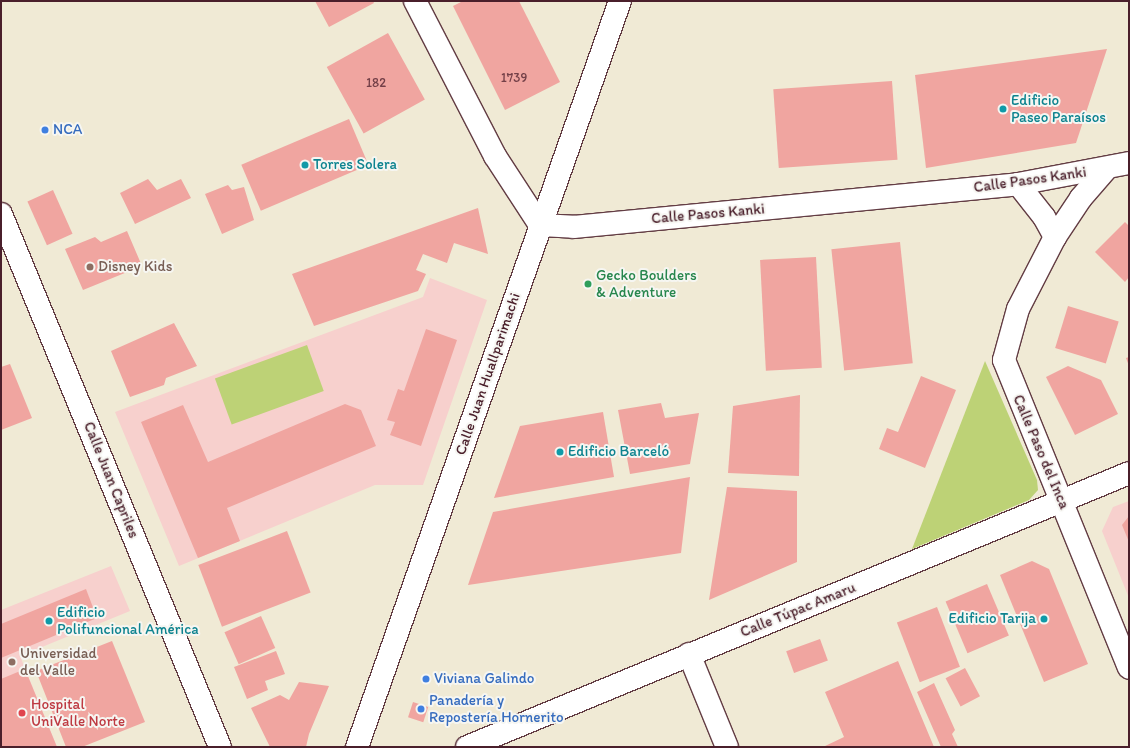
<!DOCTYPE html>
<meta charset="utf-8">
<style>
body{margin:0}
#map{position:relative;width:1130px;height:748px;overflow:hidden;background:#f0ead5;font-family:Itim,sans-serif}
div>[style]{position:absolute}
.built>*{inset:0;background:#f7d0cd}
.green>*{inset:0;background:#bdd276;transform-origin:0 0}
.building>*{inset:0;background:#f0a5a0;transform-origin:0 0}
.roads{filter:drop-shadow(1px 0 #633d44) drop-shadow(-1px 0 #633d44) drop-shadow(0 1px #633d44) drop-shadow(0 -1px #633d44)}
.street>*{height:22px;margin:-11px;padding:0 11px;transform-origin:11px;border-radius:11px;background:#fff}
.dots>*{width:11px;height:11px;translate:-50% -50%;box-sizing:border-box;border:2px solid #f6f6f2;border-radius:50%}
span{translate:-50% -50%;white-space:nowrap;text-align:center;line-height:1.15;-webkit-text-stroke:4px #f6f6f2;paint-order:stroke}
.number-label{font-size:13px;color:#744048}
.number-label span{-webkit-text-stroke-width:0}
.culture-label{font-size:15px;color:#0d838f}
.left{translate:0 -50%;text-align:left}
.right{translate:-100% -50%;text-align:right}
.shop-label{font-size:15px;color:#366cbe}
.street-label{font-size:15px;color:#4a1f2b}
.education-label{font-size:15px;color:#785e54}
.leisure-label{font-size:15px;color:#27864d}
.health-label{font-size:15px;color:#be3a42}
.frame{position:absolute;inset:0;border:2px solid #4a1f2b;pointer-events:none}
</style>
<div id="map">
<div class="built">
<i style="clip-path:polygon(430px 278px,487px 300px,423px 485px,375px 485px,179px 566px,115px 412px,423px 297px)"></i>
<i style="clip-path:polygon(1129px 501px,1129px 598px,1102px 531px,1113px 507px)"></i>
<i style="clip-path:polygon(111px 566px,130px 611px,20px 656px,57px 747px,1px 747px,1px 610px)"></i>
</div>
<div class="green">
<i style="left:307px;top:345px;width:49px;height:98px;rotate:70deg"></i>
<i style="clip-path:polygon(985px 361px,1037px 480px,1038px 490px,1029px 500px,912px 549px)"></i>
</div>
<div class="building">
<i style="clip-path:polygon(315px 1px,373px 1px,374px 3px,329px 27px)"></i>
<i style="clip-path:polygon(463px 1px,519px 1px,560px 82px,505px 110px,453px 6px)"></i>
<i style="left:388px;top:33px;width:76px;height:70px;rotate:61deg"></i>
<i style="clip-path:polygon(1107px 49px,1076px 143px,926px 168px,915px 75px)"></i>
<i style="left:892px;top:81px;width:79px;height:119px;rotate:86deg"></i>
<i style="left:349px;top:119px;width:50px;height:117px;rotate:67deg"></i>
<i style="clip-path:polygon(148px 179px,157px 190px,181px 179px,191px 198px,135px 224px,120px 193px)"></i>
<i style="clip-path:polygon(228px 185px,232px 190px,244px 187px,254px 220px,222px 234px,205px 194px)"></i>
<i style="left:53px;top:190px;width:48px;height:28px;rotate:66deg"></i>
<i style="clip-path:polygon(478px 208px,488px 254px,454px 243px,447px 263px,423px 254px,416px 270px,426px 274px,418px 291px,314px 326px,292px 274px)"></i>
<i style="clip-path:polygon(1125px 222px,1129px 226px,1129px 277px,1125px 282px,1095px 252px)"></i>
<i style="clip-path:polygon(127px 231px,142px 266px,83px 290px,65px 249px,95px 237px,101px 242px)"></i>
<i style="left:900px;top:242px;width:122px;height:69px;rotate:84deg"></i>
<i style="left:816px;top:257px;width:111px;height:56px;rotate:87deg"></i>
<i style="left:1068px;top:306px;width:53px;height:44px;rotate:17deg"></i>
<i style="clip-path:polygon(174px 323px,197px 366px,166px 378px,164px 385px,130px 397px,111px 351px)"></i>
<i style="clip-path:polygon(426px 329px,457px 340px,421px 446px,390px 435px,395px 422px,387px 420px,398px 389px,404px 391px)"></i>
<i style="clip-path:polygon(1129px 357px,1129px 366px,1126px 358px)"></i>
<i style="clip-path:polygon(10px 364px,32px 418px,1px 430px,1px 367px)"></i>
<i style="clip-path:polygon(1068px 366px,1101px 380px,1118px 414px,1075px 435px,1046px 377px)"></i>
<i style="clip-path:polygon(921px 376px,956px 390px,925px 468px,879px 449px,887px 428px,898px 432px)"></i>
<i style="clip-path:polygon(800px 395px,799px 476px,728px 473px,733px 406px)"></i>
<i style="clip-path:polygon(661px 403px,665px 418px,699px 413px,690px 464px,630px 474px,618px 410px)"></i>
<i style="clip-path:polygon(345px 404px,361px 410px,376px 446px,227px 508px,240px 541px,198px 558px,141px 422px,183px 405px,208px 462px)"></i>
<i style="clip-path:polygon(603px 412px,614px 477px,494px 498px,520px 426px)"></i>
<i style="clip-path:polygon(690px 477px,681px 553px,468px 585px,493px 512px)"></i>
<i style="clip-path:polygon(727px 487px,797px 491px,797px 562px,709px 600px)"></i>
<i style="clip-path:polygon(1129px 516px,1129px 542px,1122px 525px)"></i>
<i style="left:287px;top:531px;width:66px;height:95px;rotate:69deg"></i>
<i style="clip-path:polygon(1032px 561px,1049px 569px,1088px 664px,1044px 682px,1000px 575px)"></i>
<i style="left:987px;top:584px;width:56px;height:45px;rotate:67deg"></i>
<i style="clip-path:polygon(86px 589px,97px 618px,1px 658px,1px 624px)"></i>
<i style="left:937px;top:607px;width:64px;height:43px;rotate:69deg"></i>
<i style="left:261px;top:616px;width:35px;height:40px;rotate:66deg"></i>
<i style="left:820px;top:639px;width:23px;height:36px;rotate:70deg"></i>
<i style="clip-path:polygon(112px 641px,145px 722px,82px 747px,66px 747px,36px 671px)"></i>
<i style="clip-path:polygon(276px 651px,285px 674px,265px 681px,268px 690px,247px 699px,234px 667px)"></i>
<i style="clip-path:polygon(898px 661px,934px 747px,823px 747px,844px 737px,825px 692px)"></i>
<i style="left:965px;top:668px;width:32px;height:22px;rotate:62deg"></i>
<i style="clip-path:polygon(25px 669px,57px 747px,1px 747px,1px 679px)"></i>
<i style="clip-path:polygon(299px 682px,329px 686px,309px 734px,306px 747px,270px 747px,251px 708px,280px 695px,289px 700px)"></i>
<i style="clip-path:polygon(934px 683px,955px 730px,952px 734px,958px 747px,941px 747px,917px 692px)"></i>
<i style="left:413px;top:702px;width:16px;height:16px;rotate:18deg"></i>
</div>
<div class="roads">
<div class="street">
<i style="left:415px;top:1px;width:174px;rotate:62.7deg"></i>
<i style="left:495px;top:156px;width:82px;rotate:56.9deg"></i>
<i style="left:540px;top:225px;width:34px;rotate:3deg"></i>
<i style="left:574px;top:227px;width:446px;rotate:-5.5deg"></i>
<i style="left:1018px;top:184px;width:113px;rotate:-10.7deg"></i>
<i style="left:1107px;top:168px;width:40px;rotate:131deg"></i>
<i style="left:1081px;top:198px;width:47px;rotate:123.7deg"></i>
<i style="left:1055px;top:237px;width:81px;rotate:117.2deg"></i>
<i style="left:1018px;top:309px;width:53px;rotate:105.4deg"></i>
<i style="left:1004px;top:360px;width:332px;rotate:67.9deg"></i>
<i style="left:1018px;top:184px;width:42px;rotate:51.8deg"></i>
<i style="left:1044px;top:217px;width:23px;rotate:61deg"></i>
<i style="left:1px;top:214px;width:576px;rotate:67.66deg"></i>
<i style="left:689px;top:654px;width:100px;rotate:67.8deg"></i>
<i style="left:357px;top:747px;width:791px;rotate:-70.58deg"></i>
<i style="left:467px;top:747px;width:716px;rotate:-22.48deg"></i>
</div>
</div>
<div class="dots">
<i style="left:1003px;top:109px;background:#0f9aa8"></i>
<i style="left:45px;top:130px;background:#3f7fe0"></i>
<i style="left:305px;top:165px;background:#0f9aa8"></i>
<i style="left:90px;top:267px;background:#8d6e63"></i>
<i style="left:588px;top:284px;background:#2e9e5b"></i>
<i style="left:560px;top:452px;background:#0f9aa8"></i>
<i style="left:1044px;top:619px;background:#0f9aa8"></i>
<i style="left:49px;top:621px;background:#0f9aa8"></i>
<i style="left:12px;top:662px;background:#8d6e63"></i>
<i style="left:426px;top:679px;background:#3f7fe0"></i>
<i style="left:421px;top:709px;background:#3f7fe0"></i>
<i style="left:22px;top:713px;background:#e0444e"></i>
</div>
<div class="number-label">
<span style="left:514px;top:78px">1739</span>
<span style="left:376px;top:83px">182</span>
</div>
<div class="culture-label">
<span class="left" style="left:1011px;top:109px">Edificio<br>Paseo Paraísos</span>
<span class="left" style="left:313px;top:165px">Torres Solera</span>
<span class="left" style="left:568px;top:452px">Edificio Barceló</span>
<span class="left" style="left:57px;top:621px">Edificio<br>Polifuncional América</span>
<span class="right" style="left:1036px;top:619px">Edificio Tarija</span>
</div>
<div class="shop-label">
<span class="left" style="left:53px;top:130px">NCA</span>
<span class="left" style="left:434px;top:679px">Viviana Galindo</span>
<span class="left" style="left:429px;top:709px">Panadería y<br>Repostería Hornerito</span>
</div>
<div class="street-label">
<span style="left:1030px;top:180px;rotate:-8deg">Calle Pasos Kanki</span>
<span style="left:708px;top:214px;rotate:-5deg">Calle Pasos Kanki</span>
<span style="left:488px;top:374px;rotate:-71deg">Calle Juan Huallparimachi</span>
<span style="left:1041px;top:452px;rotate:67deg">Calle Paso del Inca</span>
<span style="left:111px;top:480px;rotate:68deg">Calle Juan Capriles</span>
<span style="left:798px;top:610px;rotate:-22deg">Calle Túpac Amaru</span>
</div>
<div class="education-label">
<span class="left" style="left:98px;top:267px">Disney Kids</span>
<span class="left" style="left:20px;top:662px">Universidad<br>del Valle</span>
</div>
<div class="leisure-label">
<span class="left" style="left:596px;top:284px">Gecko Boulders<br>&amp; Adventure</span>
</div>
<div class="health-label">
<span class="left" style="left:31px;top:713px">Hospital<br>UniValle Norte</span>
</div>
<div class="frame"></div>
</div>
